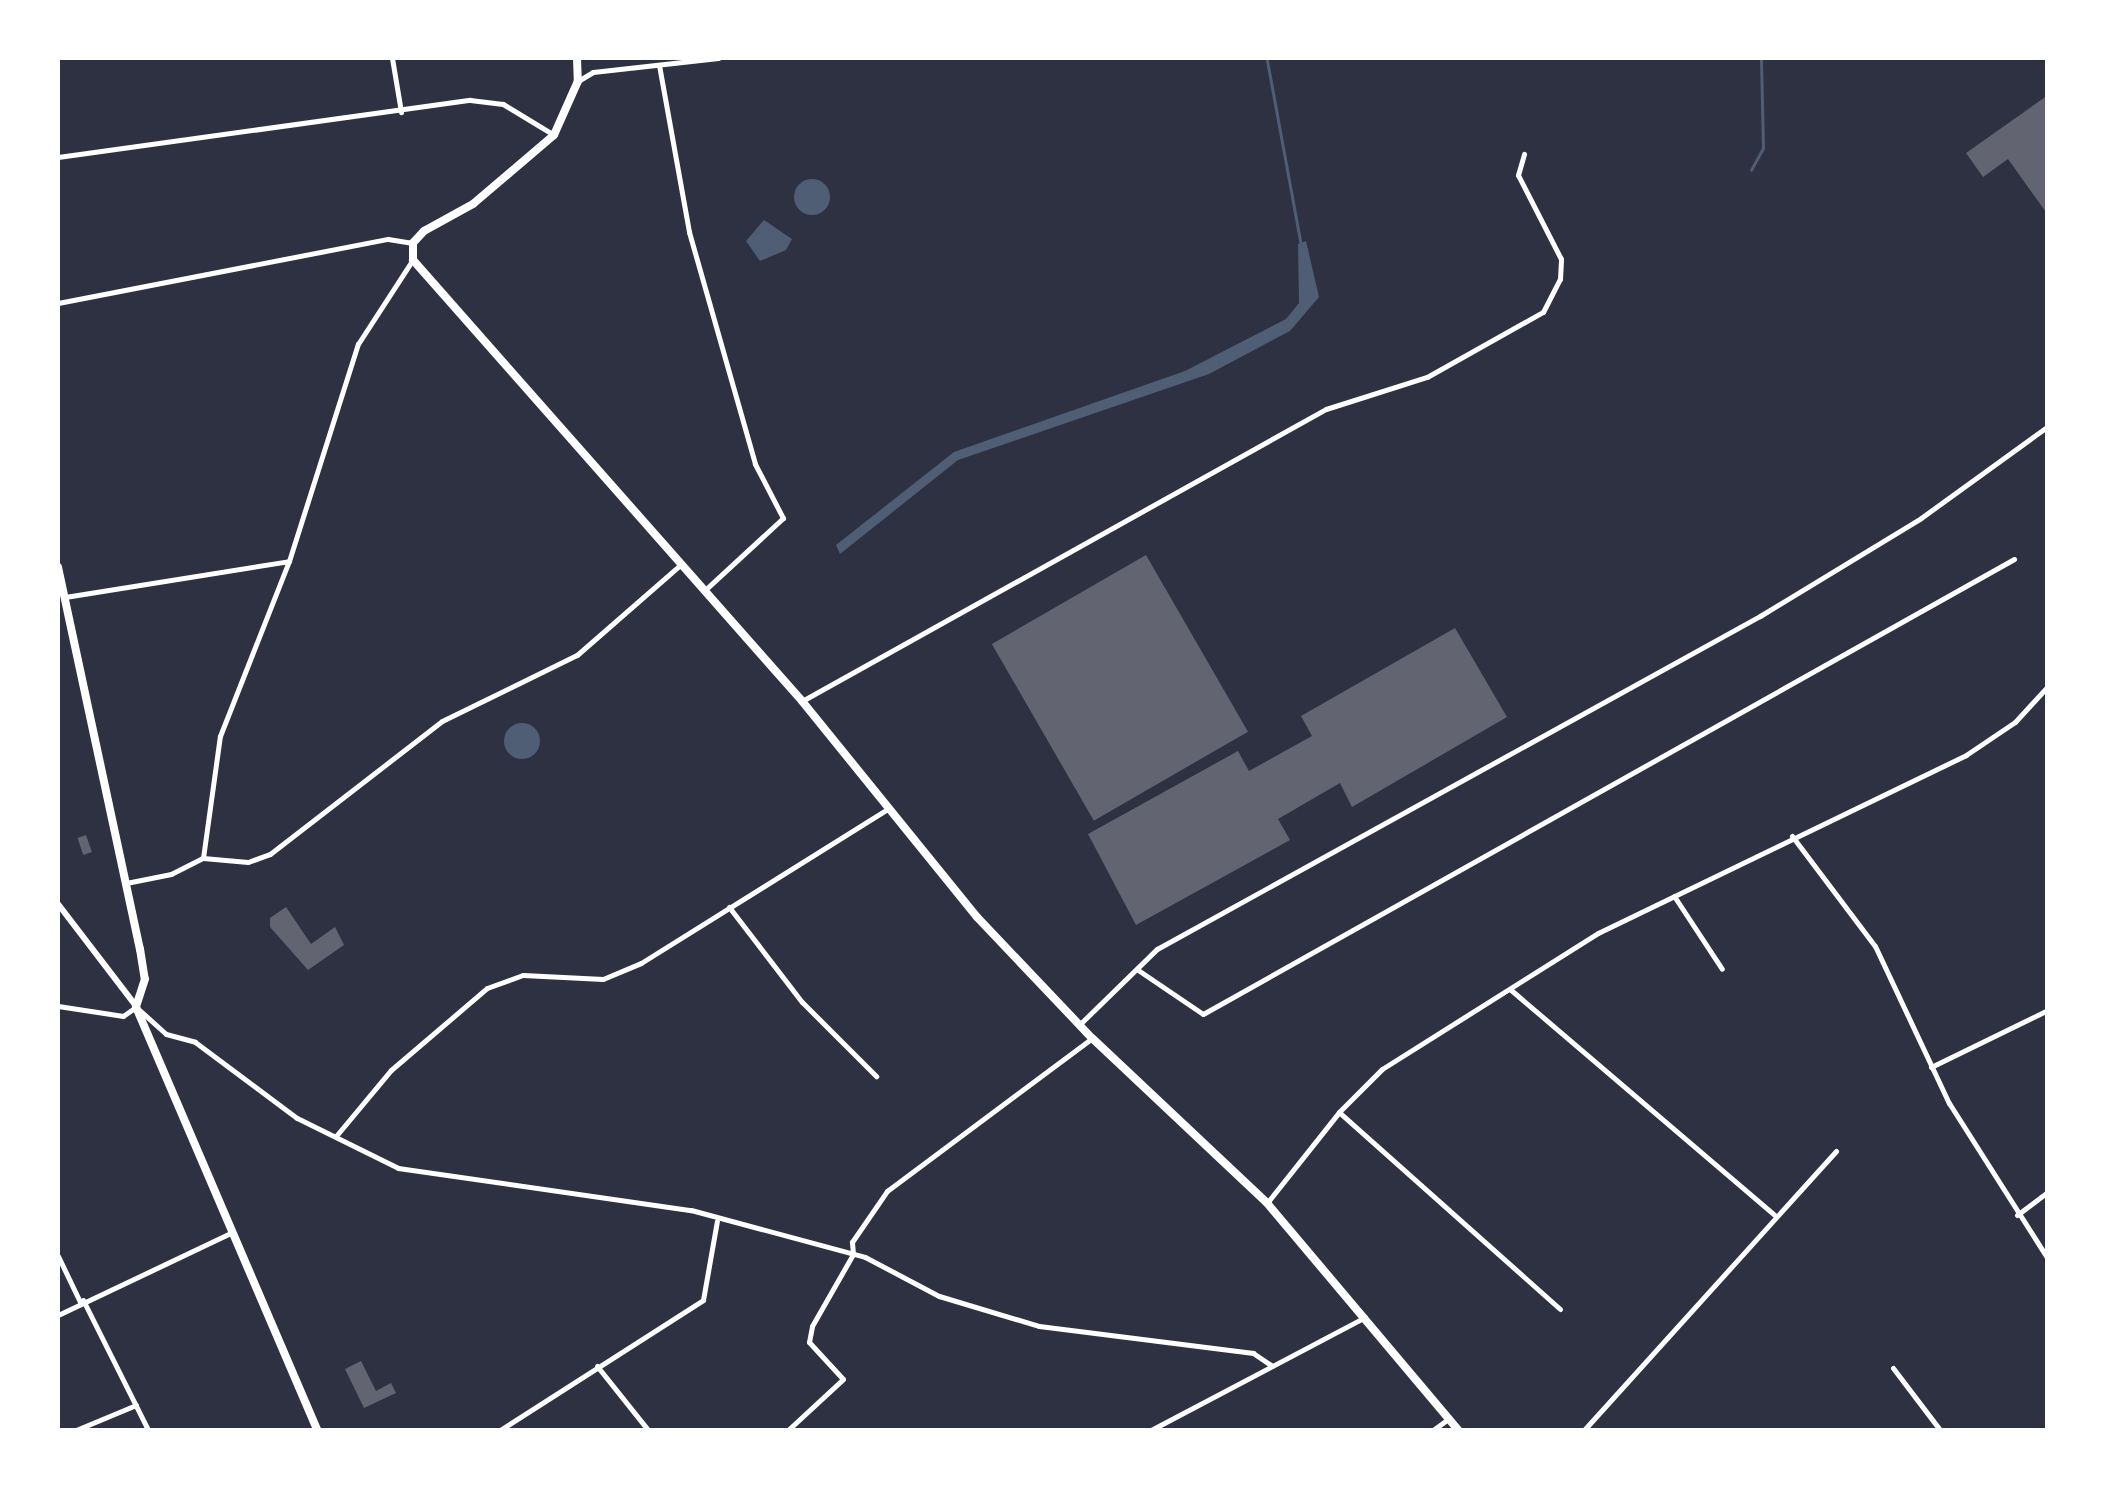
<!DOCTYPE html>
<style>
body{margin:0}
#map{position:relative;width:2105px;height:1488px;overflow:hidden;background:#2d3142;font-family:"Exo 2",sans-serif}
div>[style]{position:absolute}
.water>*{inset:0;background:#4f5d75}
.round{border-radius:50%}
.stream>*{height:2.5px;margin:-1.25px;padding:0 1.25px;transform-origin:1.25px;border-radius:1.25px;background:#4f5d75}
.building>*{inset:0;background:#626471;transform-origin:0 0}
.minor>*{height:5px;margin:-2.5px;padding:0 2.5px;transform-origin:2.5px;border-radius:2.5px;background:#fff}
.tertiary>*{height:6px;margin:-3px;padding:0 3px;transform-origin:3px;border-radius:3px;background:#fff}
.secondary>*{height:8px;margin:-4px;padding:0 4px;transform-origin:4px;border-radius:4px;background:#fff}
span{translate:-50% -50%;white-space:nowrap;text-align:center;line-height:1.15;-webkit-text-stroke:8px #fff;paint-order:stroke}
.frame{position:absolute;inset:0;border:60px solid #fff;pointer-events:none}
</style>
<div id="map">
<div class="water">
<i class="round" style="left:794px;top:179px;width:36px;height:36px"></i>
<i style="clip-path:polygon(764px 220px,792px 239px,786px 250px,760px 261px,746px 241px)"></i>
<i style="clip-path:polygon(1306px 241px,1319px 297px,1290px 331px,1209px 374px,958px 460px,840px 554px,836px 545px,954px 452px,1185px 371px,1286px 319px,1299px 303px,1298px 244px)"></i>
<i class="round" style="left:504px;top:723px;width:36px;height:36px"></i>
</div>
<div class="stream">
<i style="left:1267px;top:58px;width:188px;rotate:79.6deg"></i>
<i style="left:1751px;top:170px;width:25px;rotate:-61deg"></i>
<i style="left:1763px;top:148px;width:90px;rotate:-91.3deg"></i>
</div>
<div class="building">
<i style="clip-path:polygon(2048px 95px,2048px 215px,2008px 159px,1983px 177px,1966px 153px)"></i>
<i style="left:1146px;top:555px;width:204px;height:178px;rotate:60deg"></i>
<i style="clip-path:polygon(1455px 628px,1507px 717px,1352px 807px,1340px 783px,1278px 819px,1290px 840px,1136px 925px,1088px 834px,1238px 751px,1249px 771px,1312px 736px,1301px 716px)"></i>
<i style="left:86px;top:835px;width:18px;height:9px;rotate:71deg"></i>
<i style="clip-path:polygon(286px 907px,311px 944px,335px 927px,344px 945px,308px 970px,270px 927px,270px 918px)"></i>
<i style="clip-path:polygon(361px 1361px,376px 1391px,391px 1383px,396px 1393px,364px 1408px,345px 1369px)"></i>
</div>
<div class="minor">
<i style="left:392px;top:58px;width:55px;rotate:80.5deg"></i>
<i style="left:659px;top:65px;width:170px;rotate:79.8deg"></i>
<i style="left:689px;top:232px;width:241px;rotate:74.1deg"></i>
<i style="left:755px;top:464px;width:61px;rotate:62.6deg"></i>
<i style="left:783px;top:518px;width:106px;rotate:137.3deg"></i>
<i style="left:578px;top:81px;width:17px;rotate:-31deg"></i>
<i style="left:593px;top:72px;width:126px;rotate:-6.4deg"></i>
<i style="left:58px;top:157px;width:416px;rotate:-7.9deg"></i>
<i style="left:470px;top:100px;width:33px;rotate:7deg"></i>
<i style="left:503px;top:104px;width:60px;rotate:31.3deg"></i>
<i style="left:58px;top:303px;width:336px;rotate:-11deg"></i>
<i style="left:388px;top:239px;width:25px;rotate:9deg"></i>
<i style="left:65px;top:597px;width:227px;rotate:-9.1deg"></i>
<i style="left:802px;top:701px;width:600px;rotate:-29.13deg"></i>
<i style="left:1326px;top:409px;width:106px;rotate:-17.6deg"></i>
<i style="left:1427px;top:377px;width:133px;rotate:-29.3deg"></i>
<i style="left:1543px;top:312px;width:37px;rotate:-63deg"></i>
<i style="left:1560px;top:279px;width:20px;rotate:-87deg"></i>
<i style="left:1561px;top:259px;width:94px;rotate:-117.1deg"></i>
<i style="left:1518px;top:175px;width:22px;rotate:-74deg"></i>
<i style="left:1792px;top:836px;width:138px;rotate:53deg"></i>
<i style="left:1875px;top:946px;width:174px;rotate:64.8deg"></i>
<i style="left:1949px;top:1103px;width:185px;rotate:57.6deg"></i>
<i style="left:203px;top:858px;width:45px;rotate:5.1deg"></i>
<i style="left:248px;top:862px;width:23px;rotate:-20deg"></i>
<i style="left:270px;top:854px;width:217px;rotate:-37.7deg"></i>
<i style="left:442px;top:721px;width:150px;rotate:-26.1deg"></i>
<i style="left:577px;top:655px;width:137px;rotate:-41.1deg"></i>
<i style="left:126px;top:883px;width:46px;rotate:-11.3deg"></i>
<i style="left:171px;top:874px;width:36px;rotate:-27deg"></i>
<i style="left:203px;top:858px;width:123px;rotate:-82.1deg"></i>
<i style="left:220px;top:736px;width:188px;rotate:-68.5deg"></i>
<i style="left:289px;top:561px;width:228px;rotate:-72.4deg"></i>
<i style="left:358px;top:344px;width:99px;rotate:-57deg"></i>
<i style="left:1674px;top:896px;width:87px;rotate:56.7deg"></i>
<i style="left:729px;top:907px;width:120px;rotate:52.5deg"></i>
<i style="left:802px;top:1002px;width:105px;rotate:45deg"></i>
<i style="left:1138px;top:970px;width:78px;rotate:34.1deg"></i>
<i style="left:1203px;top:1014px;width:930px;rotate:-29.29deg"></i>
<i style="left:1511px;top:990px;width:346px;rotate:40.5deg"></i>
<i style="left:58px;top:1006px;width:66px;rotate:8.7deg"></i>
<i style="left:123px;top:1016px;width:16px;rotate:-35deg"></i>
<i style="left:136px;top:1007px;width:40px;rotate:42deg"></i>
<i style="left:166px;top:1034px;width:30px;rotate:15deg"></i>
<i style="left:195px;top:1042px;width:127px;rotate:36.7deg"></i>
<i style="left:297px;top:1118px;width:113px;rotate:26.3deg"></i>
<i style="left:398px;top:1168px;width:296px;rotate:8.2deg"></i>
<i style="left:691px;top:1210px;width:180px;rotate:15.1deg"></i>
<i style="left:865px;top:1257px;width:84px;rotate:27.8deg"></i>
<i style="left:939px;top:1296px;width:104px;rotate:16.7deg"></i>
<i style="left:1039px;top:1326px;width:216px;rotate:7.2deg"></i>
<i style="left:1253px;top:1353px;width:23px;rotate:34deg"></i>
<i style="left:1079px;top:1025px;width:109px;rotate:-44.3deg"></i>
<i style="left:1157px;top:949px;width:689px;rotate:-28.91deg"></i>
<i style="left:1760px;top:616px;width:188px;rotate:-31.3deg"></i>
<i style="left:1921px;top:518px;width:157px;rotate:-35.9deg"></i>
<i style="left:1931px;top:1067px;width:130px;rotate:-26deg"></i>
<i style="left:336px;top:1136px;width:86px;rotate:-50.2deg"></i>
<i style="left:391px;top:1070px;width:126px;rotate:-40.5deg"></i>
<i style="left:487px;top:988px;width:38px;rotate:-20deg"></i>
<i style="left:523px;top:975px;width:80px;rotate:2.9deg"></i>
<i style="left:603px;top:979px;width:41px;rotate:-22.8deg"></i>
<i style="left:641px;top:963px;width:290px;rotate:-32deg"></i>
<i style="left:1267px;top:1203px;width:116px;rotate:-51.6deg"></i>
<i style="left:2017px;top:1215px;width:39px;rotate:-37deg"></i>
<i style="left:58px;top:1256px;width:51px;rotate:64.4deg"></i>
<i style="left:83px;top:1300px;width:145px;rotate:63.4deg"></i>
<i style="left:1560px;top:1309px;width:296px;rotate:-138.3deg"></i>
<i style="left:1339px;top:1112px;width:61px;rotate:-45deg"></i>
<i style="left:1382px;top:1069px;width:255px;rotate:-32.2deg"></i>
<i style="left:1598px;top:933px;width:409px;rotate:-25.8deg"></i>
<i style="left:1966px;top:755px;width:59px;rotate:-34deg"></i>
<i style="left:2015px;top:722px;width:49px;rotate:-47.5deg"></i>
<i style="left:58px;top:1315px;width:191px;rotate:-25.4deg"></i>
<i style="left:597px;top:1366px;width:82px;rotate:51.4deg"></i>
<i style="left:1893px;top:1368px;width:78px;rotate:52.8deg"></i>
<i style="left:76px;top:1430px;width:65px;rotate:-22.6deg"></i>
<i style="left:500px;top:1430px;width:241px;rotate:-32.6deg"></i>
<i style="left:703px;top:1300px;width:80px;rotate:-80deg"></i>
<i style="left:788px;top:1430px;width:75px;rotate:-42.8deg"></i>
<i style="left:843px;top:1379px;width:50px;rotate:-132.6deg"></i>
<i style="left:809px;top:1342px;width:16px;rotate:-79deg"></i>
<i style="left:812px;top:1326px;width:83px;rotate:-60.3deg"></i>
<i style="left:853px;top:1254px;width:12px;rotate:-95deg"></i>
<i style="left:852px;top:1242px;width:62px;rotate:-55.5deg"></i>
<i style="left:887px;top:1191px;width:256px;rotate:-36.7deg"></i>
<i style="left:1151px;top:1430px;width:242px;rotate:-27.8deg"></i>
<i style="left:1433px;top:1430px;width:17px;rotate:-36deg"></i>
<i style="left:1584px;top:1430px;width:376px;rotate:-47.9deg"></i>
</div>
<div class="tertiary">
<i style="left:58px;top:904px;width:128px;rotate:52.6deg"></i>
</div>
<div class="secondary">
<i style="left:577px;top:58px;width:23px;rotate:88deg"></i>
<i style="left:578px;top:81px;width:59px;rotate:114deg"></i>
<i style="left:554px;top:135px;width:106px;rotate:139.6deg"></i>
<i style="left:473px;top:204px;width:56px;rotate:151.1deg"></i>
<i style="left:424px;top:231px;width:16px;rotate:133deg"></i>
<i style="left:413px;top:243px;width:17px;rotate:90deg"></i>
<i style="left:413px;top:260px;width:588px;rotate:48.58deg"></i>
<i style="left:802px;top:701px;width:278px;rotate:51deg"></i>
<i style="left:977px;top:917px;width:167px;rotate:46.5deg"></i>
<i style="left:1092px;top:1038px;width:241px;rotate:43.3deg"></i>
<i style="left:1267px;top:1203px;width:297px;rotate:49.9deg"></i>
<i style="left:58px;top:567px;width:391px;rotate:77.9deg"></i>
<i style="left:140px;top:949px;width:30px;rotate:81deg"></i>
<i style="left:145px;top:979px;width:29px;rotate:108deg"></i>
<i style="left:136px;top:1007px;width:460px;rotate:66.8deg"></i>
</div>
<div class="frame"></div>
</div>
